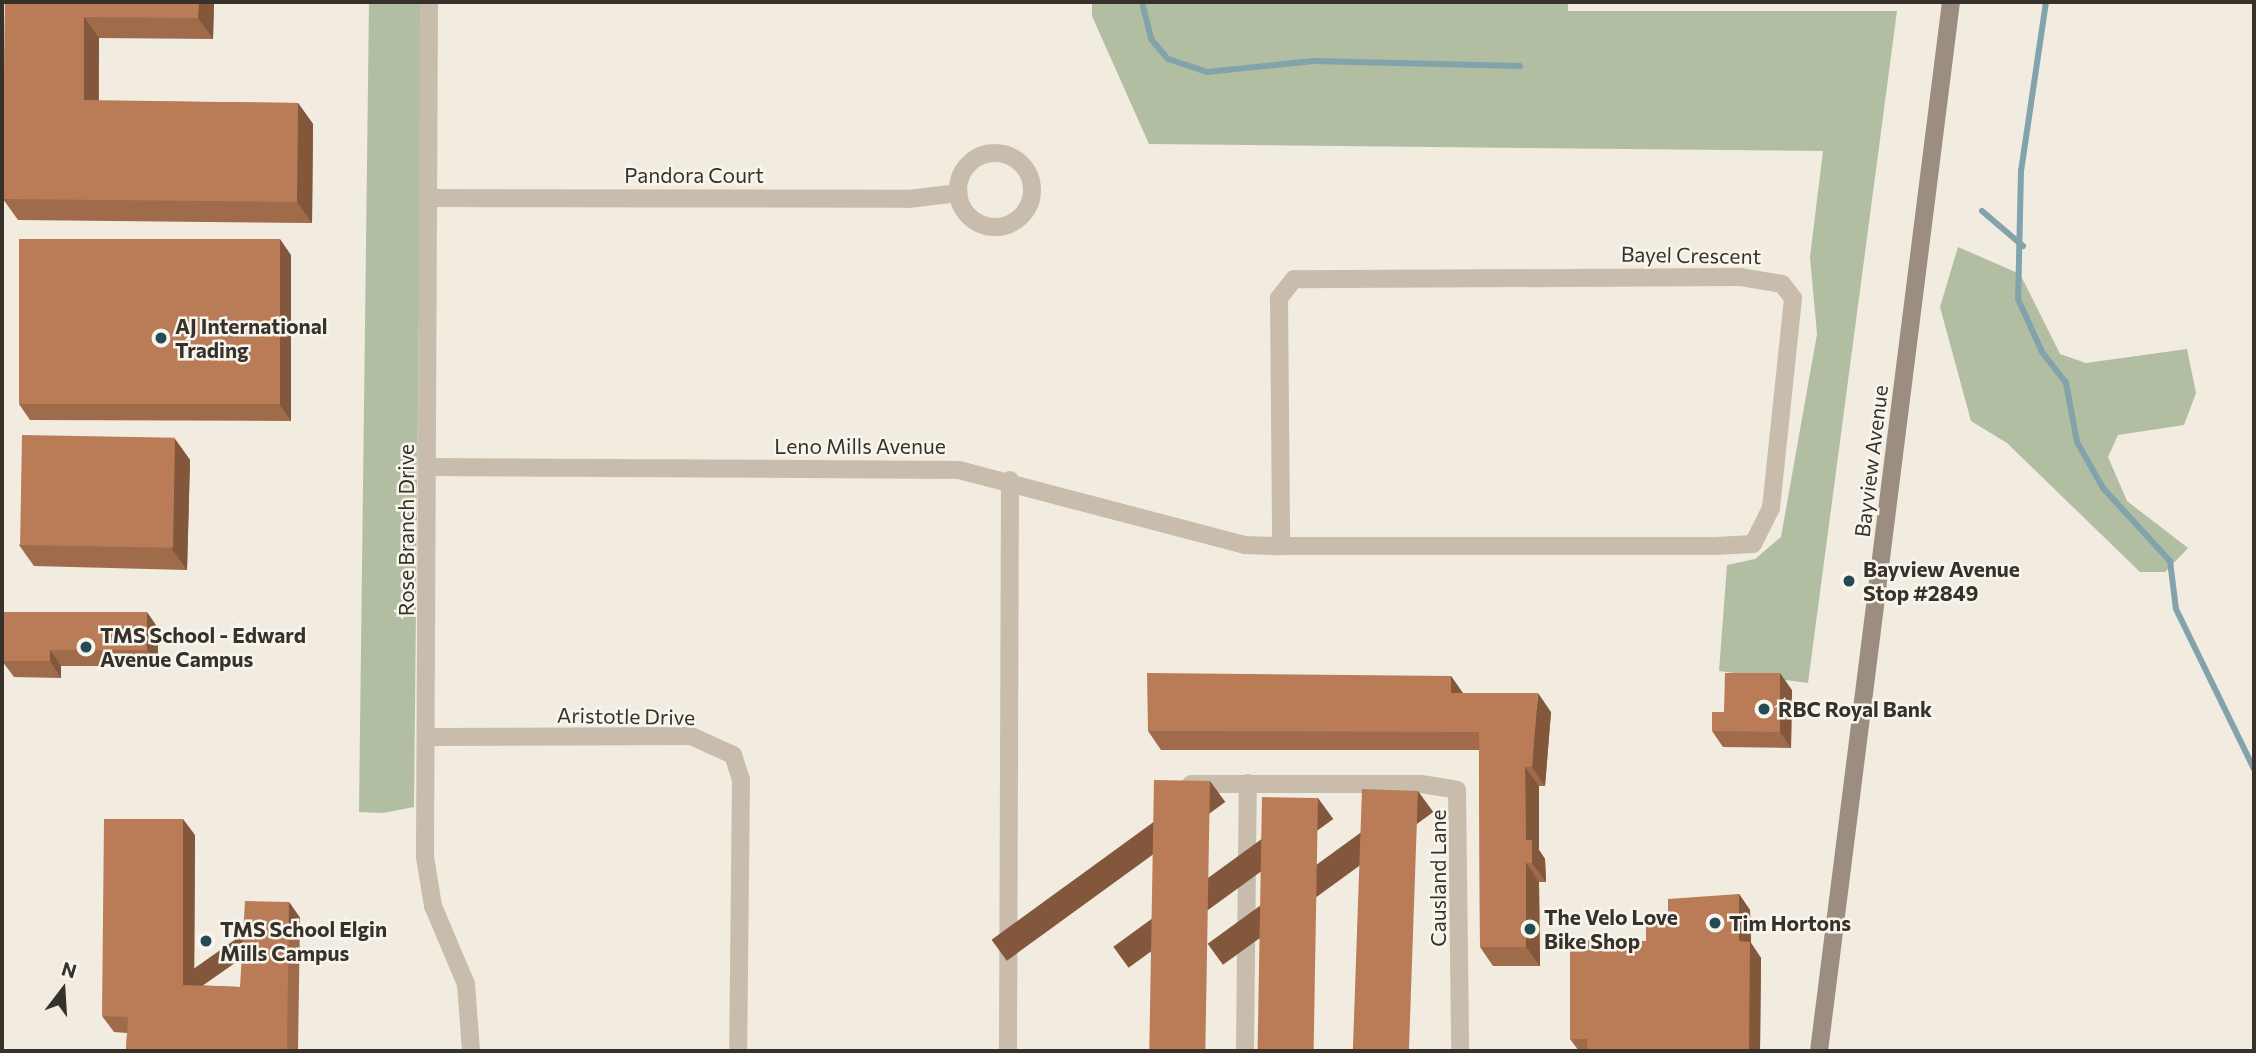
<!DOCTYPE html>
<style>
body{margin:0}
#map{position:relative;width:2256px;height:1053px;overflow:hidden;background:#f1ebe0;font-family:Commissioner,sans-serif}
div>[style]{position:absolute}
.green>*{inset:0;background:#b1bea2}
.stream>*{height:6px;margin:-3px;padding:0 3px;transform-origin:3px;border-radius:3px;background:#82a3ab}
.minor>*{height:18px;margin:-9px;padding:0 9px;transform-origin:9px;border-radius:9px;background:#c8bdad}
.minor>.ring{margin:-9px;padding:0;box-sizing:content-box;background:none;border:18px solid #c8bdad;border-radius:50%}
.secondary>*{height:18px;margin:-9px;padding:0 9px;transform-origin:9px;border-radius:9px;background:#9b8d7f}
.wall>*{inset:0;background:#9f6b4a}
.shaded-wall>*{inset:0;background:#82573c;transform-origin:0 0}
.building>*{inset:0;background:#b97c56;transform-origin:0 0}
.dots>*{width:19px;height:19px;translate:-50% -50%;box-sizing:border-box;border:4px solid #f8f5ed;border-radius:50%}
span{translate:-50% -50%;white-space:nowrap;text-align:center;line-height:1.15;-webkit-text-stroke:5px #f8f5ed;paint-order:stroke}
.street-label{font-size:21px;color:#37312b}
.poi-label{font-size:21px;color:#37312b;font-weight:700}
.left{translate:0 -50%;text-align:left}
.frame{position:absolute;inset:0;border:4px solid #37312b;pointer-events:none}
.north{position:absolute;left:28px;top:955px;width:70px;height:70px;-webkit-text-stroke:5px #f8f5ed;paint-order:stroke;rotate:17deg;font-size:19px;font-weight:700;line-height:28px;text-align:center;color:#37312b}
.north::after{content:'';display:block;margin:auto;width:24px;height:32px;background:#37312b;clip-path:polygon(50% 0,100% 100%,50% 72%,0 100%)}
</style>
<div id="map">
<div class="green">
<i style="clip-path:polygon(369px 2px,422px 2px,414px 807px,383px 813px,359px 812px)"></i>
<i style="clip-path:polygon(1092px 2px,1568px 2px,1568px 11px,1897px 11px,1808px 683px,1719px 671px,1727px 565px,1755px 559px,1781px 537px,1817px 334px,1810px 257px,1823px 151px,1149px 144px,1092px 16px)"></i>
<i style="clip-path:polygon(1958px 247px,2020px 274px,2060px 354px,2086px 363px,2187px 349px,2196px 393px,2184px 425px,2118px 435px,2108px 457px,2127px 501px,2188px 548px,2165px 572px,2140px 572px,2007px 443px,1971px 421px,1940px 307px)"></i>
</div>
<div class="stream">
<i style="left:1142px;top:2px;width:38px;rotate:76deg"></i>
<i style="left:1151px;top:39px;width:26px;rotate:50deg"></i>
<i style="left:1168px;top:59px;width:41px;rotate:18.4deg"></i>
<i style="left:1207px;top:72px;width:107px;rotate:-5.9deg"></i>
<i style="left:1313px;top:61px;width:207px;rotate:1.4deg"></i>
<i style="left:2046px;top:2px;width:171px;rotate:98.4deg"></i>
<i style="left:2021px;top:171px;width:128px;rotate:91.3deg"></i>
<i style="left:2018px;top:299px;width:58px;rotate:65.6deg"></i>
<i style="left:2042px;top:352px;width:39px;rotate:52deg"></i>
<i style="left:2066px;top:383px;width:60px;rotate:79.4deg"></i>
<i style="left:2077px;top:442px;width:53px;rotate:60.5deg"></i>
<i style="left:2103px;top:488px;width:99px;rotate:47.5deg"></i>
<i style="left:2170px;top:561px;width:48px;rotate:82.9deg"></i>
<i style="left:2176px;top:609px;width:178px;rotate:64deg"></i>
<i style="left:1982px;top:211px;width:54px;rotate:40.5deg"></i>
</div>
<div class="minor">
<i style="left:429px;top:2px;width:855px;rotate:90.27deg"></i>
<i style="left:425px;top:857px;width:50px;rotate:80.7deg"></i>
<i style="left:433px;top:906px;width:85px;rotate:67.1deg"></i>
<i style="left:466px;top:984px;width:67px;rotate:85.7deg"></i>
<i class="ring" style="left:958px;top:153px;width:56px;height:56px"></i>
<i style="left:430px;top:198px;width:478px;rotate:0.1deg"></i>
<i style="left:908px;top:199px;width:51px;rotate:-6.7deg"></i>
<i style="left:429px;top:467px;width:530px;rotate:0.32deg"></i>
<i style="left:959px;top:470px;width:296px;rotate:14.7deg"></i>
<i style="left:1245px;top:545px;width:36px;rotate:2deg"></i>
<i style="left:1281px;top:546px;width:434px"></i>
<i style="left:1715px;top:546px;width:38px;rotate:-3deg"></i>
<i style="left:1753px;top:544px;width:40px;rotate:-63.4deg"></i>
<i style="left:1771px;top:508px;width:211px;rotate:-84deg"></i>
<i style="left:1793px;top:298px;width:18px;rotate:-128deg"></i>
<i style="left:1782px;top:284px;width:43px;rotate:-170.5deg"></i>
<i style="left:1740px;top:277px;width:446px;rotate:179.7deg"></i>
<i style="left:1294px;top:279px;width:24px;rotate:128deg"></i>
<i style="left:1279px;top:298px;width:248px;rotate:89.5deg"></i>
<i style="left:427px;top:737px;width:264px;rotate:-0.2deg"></i>
<i style="left:691px;top:736px;width:46px;rotate:24.3deg"></i>
<i style="left:733px;top:755px;width:26px;rotate:72deg"></i>
<i style="left:741px;top:780px;width:271px;rotate:90.6deg"></i>
<i style="left:1191px;top:784px;width:230px"></i>
<i style="left:1421px;top:784px;width:36px;rotate:9deg"></i>
<i style="left:1457px;top:790px;width:261px;rotate:89.3deg"></i>
<i style="left:1008px;top:1051px;width:571px;rotate:-89.8deg"></i>
<i style="left:1245px;top:1051px;width:268px;rotate:-89.4deg"></i>
</div>
<div class="secondary">
<i style="left:1819px;top:1051px;width:1057px;rotate:-82.83deg"></i>
</div>
<div class="wall">
<i style="clip-path:polygon(5px 2px,214px 2px,213px 39px,99px 38px,99px 101px,298px 103px,313px 124px,312px 223px,18px 220px,3px 199px)"></i>
<i style="clip-path:polygon(291px 255px,291px 421px,30px 420px,19px 404px)"></i>
<i style="clip-path:polygon(175px 439px,190px 460px,187px 570px,34px 566px,19px 545px)"></i>
<i style="clip-path:polygon(2px 612px,158px 628px,158px 666px,61px 666px,61px 678px,14px 677px,2px 661px)"></i>
<i style="clip-path:polygon(1451px 676px,1463px 693px,1551px 712px,1545px 786px,1539px 786px,1539px 850px,1545px 859px,1546px 882px,1539px 882px,1540px 966px,1493px 966px,1480px 947px,1479px 750px,1161px 750px,1148px 731px)"></i>
<i style="clip-path:polygon(1792px 690px,1791px 748px,1723px 747px,1712px 731px,1724px 712px)"></i>
<i style="clip-path:polygon(195px 835px,194px 985px,240px 987px,289px 902px,300px 918px,298px 1051px,126px 1051px,127px 1033px,114px 1032px,102px 1016px)"></i>
<i style="clip-path:polygon(1739px 894px,1750px 910px,1751px 943px,1761px 958px,1760px 1051px,1579px 1051px,1570px 1039px,1646px 941px,1668px 915px)"></i>
</div>
<div class="shaded-wall">
<i style="clip-path:polygon(199px 2px,214px 2px,213px 39px,198px 18px)"></i>
<i style="clip-path:polygon(84px 17px,99px 38px,98px 121px,84px 100px)"></i>
<i style="clip-path:polygon(298px 103px,313px 124px,312px 223px,297px 202px)"></i>
<i style="clip-path:polygon(280px 239px,291px 255px,291px 421px,280px 405px)"></i>
<i style="clip-path:polygon(175px 439px,190px 460px,187px 570px,172px 549px)"></i>
<i style="clip-path:polygon(147px 612px,158px 628px,158px 666px,147px 650px)"></i>
<i style="clip-path:polygon(50px 650px,61px 666px,61px 678px,50px 661px)"></i>
<i style="clip-path:polygon(1780px 673px,1792px 690px,1791px 748px,1780px 732px)"></i>
<i style="clip-path:polygon(1451px 676px,1464px 695px,1451px 693px)"></i>
<i style="clip-path:polygon(1538px 693px,1551px 712px,1545px 786px,1532px 767px)"></i>
<i style="clip-path:polygon(1525px 767px,1539px 786px,1539px 850px,1545px 859px,1546px 882px,1532px 863px,1526px 840px)"></i>
<i style="left:1210px;top:781px;width:26px;height:270px;rotate:54deg"></i>
<i style="left:1418px;top:791px;width:26px;height:260px;rotate:54deg"></i>
<i style="left:1318px;top:798px;width:26px;height:253px;rotate:54deg"></i>
<i style="clip-path:polygon(183px 819px,195px 835px,194px 1001px,183px 985px)"></i>
<i style="clip-path:polygon(1526px 863px,1539px 882px,1540px 966px,1526px 947px)"></i>
<i style="clip-path:polygon(1739px 894px,1750px 910px,1751px 943px,1761px 958px,1760px 1051px,1749px 1051px,1739px 941px)"></i>
<i style="left:289px;top:902px;width:19px;height:149px;rotate:55deg"></i>
</div>
<div class="building">
<i style="clip-path:polygon(5px 2px,199px 2px,198px 18px,84px 17px,84px 100px,298px 103px,297px 202px,3px 199px)"></i>
<i style="left:19px;top:239px;width:261px;height:165px"></i>
<i style="left:22px;top:435px;width:153px;height:110px;rotate:1deg"></i>
<i style="clip-path:polygon(2px 612px,147px 612px,147px 650px,50px 650px,50px 661px,2px 661px)"></i>
<i style="clip-path:polygon(1147px 673px,1451px 676px,1451px 693px,1538px 693px,1532px 767px,1525px 767px,1526px 840px,1532px 840px,1532px 863px,1526px 863px,1526px 947px,1480px 947px,1479px 732px,1148px 731px)"></i>
<i style="clip-path:polygon(1725px 673px,1780px 673px,1780px 732px,1712px 731px,1712px 712px,1724px 712px)"></i>
<i style="left:1154px;top:780px;width:56px;height:271px;rotate:1deg"></i>
<i style="left:1362px;top:789px;width:56px;height:262px;rotate:2deg"></i>
<i style="left:1262px;top:797px;width:56px;height:254px;rotate:1deg"></i>
<i style="clip-path:polygon(104px 819px,183px 819px,183px 985px,240px 987px,245px 901px,289px 902px,287px 1051px,126px 1051px,128px 1017px,102px 1016px)"></i>
<i style="clip-path:polygon(1739px 894px,1739px 941px,1750px 942px,1749px 1051px,1587px 1051px,1587px 1039px,1570px 1039px,1570px 940px,1646px 941px,1646px 915px,1668px 915px,1668px 899px)"></i>
</div>
<div class="dots">
<i style="left:161px;top:338px;background:#254a54"></i>
<i style="left:1849px;top:581px;background:#254a54"></i>
<i style="left:86px;top:647px;background:#254a54"></i>
<i style="left:1764px;top:709px;background:#254a54"></i>
<i style="left:1715px;top:923px;background:#254a54"></i>
<i style="left:1530px;top:929px;background:#254a54"></i>
<i style="left:206px;top:941px;background:#254a54"></i>
</div>
<div class="street-label">
<span style="left:694px;top:175px">Pandora Court</span>
<span style="left:1691px;top:255px;rotate:1deg">Bayel Crescent</span>
<span style="left:860px;top:446px">Leno Mills Avenue</span>
<span style="left:1871px;top:461px;rotate:-83deg">Bayview Avenue</span>
<span style="left:406px;top:530px;rotate:-90deg">Rose Branch Drive</span>
<span style="left:626px;top:716px;rotate:1deg">Aristotle Drive</span>
<span style="left:1438px;top:878px;rotate:-90deg">Causland Lane</span>
</div>
<div class="poi-label">
<span class="left" style="left:175px;top:338px">AJ International<br>Trading</span>
<span class="left" style="left:1863px;top:581px">Bayview Avenue<br>Stop #2849</span>
<span class="left" style="left:100px;top:647px">TMS School - Edward<br>Avenue Campus</span>
<span class="left" style="left:1778px;top:709px">RBC Royal Bank</span>
<span class="left" style="left:1544px;top:929px">The Velo Love<br>Bike Shop</span>
<span class="left" style="left:1729px;top:923px">Tim Hortons</span>
<span class="left" style="left:220px;top:941px">TMS School Elgin<br>Mills Campus</span>
</div>
<div class="frame"></div>
<div class="north">N</div>
</div>
